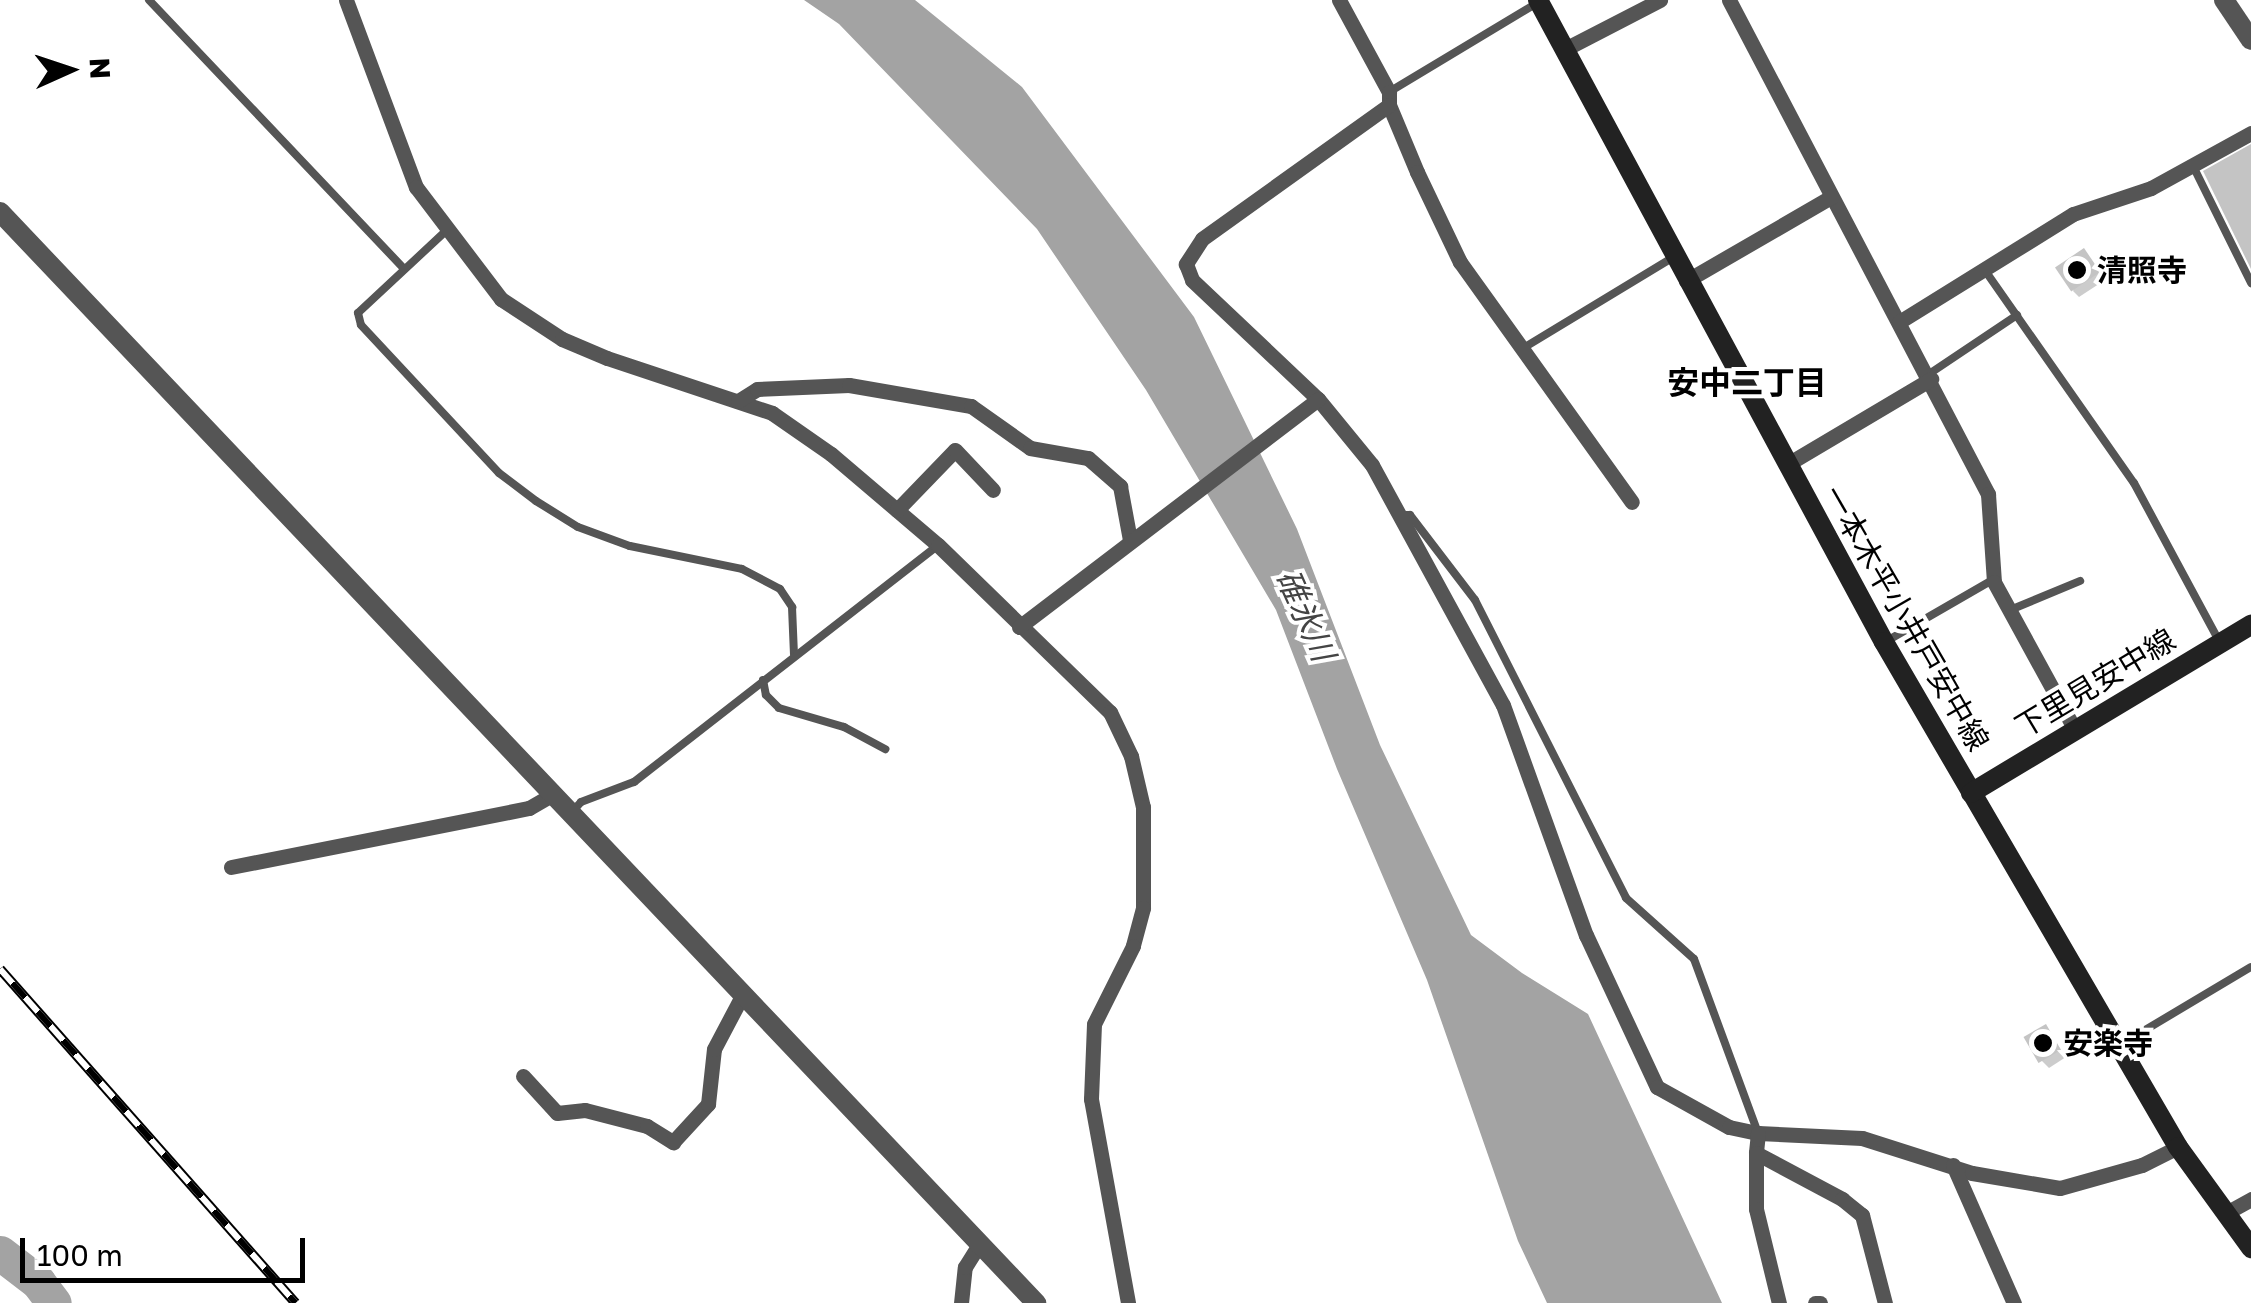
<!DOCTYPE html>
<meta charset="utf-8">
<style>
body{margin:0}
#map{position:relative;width:2251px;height:1303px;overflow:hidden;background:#fff;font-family:"Golos Text","Noto Sans JP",sans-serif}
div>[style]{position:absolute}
.water>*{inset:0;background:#a3a3a3}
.shadow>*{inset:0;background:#0003}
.river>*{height:35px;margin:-17.5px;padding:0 17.5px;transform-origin:17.5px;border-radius:17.5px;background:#a3a3a3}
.building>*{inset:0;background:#c4c4c4;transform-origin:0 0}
.service>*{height:8px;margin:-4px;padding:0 4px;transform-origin:4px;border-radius:4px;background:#555}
.minor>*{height:15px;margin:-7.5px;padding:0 7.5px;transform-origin:7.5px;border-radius:7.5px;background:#555}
.tertiary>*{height:20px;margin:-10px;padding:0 10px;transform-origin:10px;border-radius:10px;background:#555}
.secondary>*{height:20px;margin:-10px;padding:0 10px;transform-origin:10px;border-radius:10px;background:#222}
.rail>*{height:10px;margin-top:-5px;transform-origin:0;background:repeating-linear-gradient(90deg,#fff 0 19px,#000 0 38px);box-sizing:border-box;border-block:2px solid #000}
.dots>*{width:28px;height:28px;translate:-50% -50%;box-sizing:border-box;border:5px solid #fff;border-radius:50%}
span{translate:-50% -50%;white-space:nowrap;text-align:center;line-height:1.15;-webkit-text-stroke:8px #fff;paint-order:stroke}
.poi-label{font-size:30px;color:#000;font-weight:700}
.left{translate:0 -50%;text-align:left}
.street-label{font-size:30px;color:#000}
.neighbourhood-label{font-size:32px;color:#000;font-weight:700}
.water-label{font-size:32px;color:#444;font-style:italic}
.north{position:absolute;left:20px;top:20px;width:100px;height:100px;-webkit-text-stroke:8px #fff;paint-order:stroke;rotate:87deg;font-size:28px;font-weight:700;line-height:40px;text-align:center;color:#000}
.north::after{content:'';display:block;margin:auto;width:35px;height:45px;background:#000;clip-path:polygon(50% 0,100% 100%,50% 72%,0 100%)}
.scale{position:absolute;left:20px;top:1238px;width:285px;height:45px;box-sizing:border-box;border:5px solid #000;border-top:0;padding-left:12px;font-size:30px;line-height:35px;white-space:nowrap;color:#000;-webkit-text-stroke:8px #fff;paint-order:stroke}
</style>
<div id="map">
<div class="water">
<i style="clip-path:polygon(804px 0,915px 0,1022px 87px,1194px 317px,1297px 529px,1380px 745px,1471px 935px,1522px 973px,1588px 1014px,1722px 1303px,1547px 1303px,1518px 1241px,1427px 980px,1337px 769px,1276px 610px,1146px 390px,1037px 229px,839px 24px)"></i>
</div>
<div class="shadow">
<i style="clip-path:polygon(2090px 258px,2105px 280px,2079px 297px,2073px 291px)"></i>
<i style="clip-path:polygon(2045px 1027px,2066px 1057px,2049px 1068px,2042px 1061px)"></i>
</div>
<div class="river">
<i style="left:0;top:1253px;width:48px;rotate:37.3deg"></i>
<i style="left:38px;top:1282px;width:26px;rotate:53deg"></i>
</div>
<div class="building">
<i style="clip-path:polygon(2251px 144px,2251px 269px,2203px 171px)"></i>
<i style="left:2084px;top:248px;width:29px;height:35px;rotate:56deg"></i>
<i style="left:2046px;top:1024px;width:30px;height:26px;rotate:60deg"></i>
</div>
<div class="service">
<i style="left:149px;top:0;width:368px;rotate:46.5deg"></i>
<i style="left:1389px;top:92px;width:175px;rotate:-31deg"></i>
<i style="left:2193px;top:166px;width:131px;rotate:63.6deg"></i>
<i style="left:448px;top:229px;width:123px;rotate:137deg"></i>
<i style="left:358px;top:313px;width:12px;rotate:76deg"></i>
<i style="left:361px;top:325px;width:202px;rotate:47deg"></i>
<i style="left:499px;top:473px;width:46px;rotate:37.1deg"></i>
<i style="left:536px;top:501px;width:49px;rotate:31.8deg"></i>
<i style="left:578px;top:527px;width:55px;rotate:20.1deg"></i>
<i style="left:630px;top:546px;width:114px;rotate:11.6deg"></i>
<i style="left:742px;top:569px;width:43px;rotate:27.8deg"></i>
<i style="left:780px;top:589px;width:22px;rotate:56deg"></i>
<i style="left:792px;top:607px;width:47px;rotate:87.6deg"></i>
<i style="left:1984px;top:269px;width:261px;rotate:55deg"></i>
<i style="left:2134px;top:483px;width:179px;rotate:61.7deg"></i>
<i style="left:1520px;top:350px;width:181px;rotate:-31.2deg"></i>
<i style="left:1929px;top:374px;width:106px;rotate:-33.8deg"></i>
<i style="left:1400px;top:515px;width:10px"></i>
<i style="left:1410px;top:515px;width:107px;rotate:52.6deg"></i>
<i style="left:1475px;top:600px;width:334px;rotate:63.1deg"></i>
<i style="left:1626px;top:898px;width:91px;rotate:41.9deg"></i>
<i style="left:1694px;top:959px;width:185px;rotate:69.8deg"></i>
<i style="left:2010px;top:610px;width:76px;rotate:-22.5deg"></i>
<i style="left:1885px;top:642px;width:126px;rotate:-30deg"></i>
<i style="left:763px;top:680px;width:15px;rotate:79deg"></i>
<i style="left:766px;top:695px;width:18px;rotate:45deg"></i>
<i style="left:779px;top:708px;width:68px;rotate:16.3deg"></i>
<i style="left:844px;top:727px;width:47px;rotate:28.2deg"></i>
<i style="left:572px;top:812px;width:13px;rotate:-48deg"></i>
<i style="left:581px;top:802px;width:57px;rotate:-20.7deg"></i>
<i style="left:634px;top:782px;width:385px;rotate:-37.9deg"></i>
<i style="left:2120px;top:1045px;width:152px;rotate:-30.8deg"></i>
</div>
<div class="minor">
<i style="left:346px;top:0;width:200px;rotate:69.5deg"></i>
<i style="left:416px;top:187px;width:141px;rotate:52.8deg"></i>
<i style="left:501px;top:299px;width:73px;rotate:33.3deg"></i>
<i style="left:562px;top:339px;width:49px;rotate:22.9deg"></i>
<i style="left:607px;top:358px;width:174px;rotate:18.4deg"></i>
<i style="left:772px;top:413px;width:72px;rotate:34.8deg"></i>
<i style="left:831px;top:454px;width:140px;rotate:40.4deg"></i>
<i style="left:938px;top:545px;width:240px;rotate:44.2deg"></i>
<i style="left:1110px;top:712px;width:49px;rotate:64.5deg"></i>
<i style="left:1131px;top:756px;width:52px;rotate:76.8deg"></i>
<i style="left:1143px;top:807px;width:101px;rotate:90deg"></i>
<i style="left:1143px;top:908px;width:39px;rotate:105deg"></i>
<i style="left:1133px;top:946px;width:87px;rotate:116.6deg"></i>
<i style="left:1094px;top:1024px;width:75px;rotate:92.3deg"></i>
<i style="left:1091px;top:1099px;width:207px;rotate:79.7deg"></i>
<i style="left:1339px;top:0;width:105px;rotate:61.5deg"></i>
<i style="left:1389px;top:92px;width:13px;rotate:90deg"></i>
<i style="left:1389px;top:105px;width:73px;rotate:67.3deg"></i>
<i style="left:1417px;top:172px;width:100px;rotate:64.5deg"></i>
<i style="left:1460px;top:262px;width:295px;rotate:54.4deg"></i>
<i style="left:1729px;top:0;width:558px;rotate:62.33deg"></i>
<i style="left:1988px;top:494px;width:88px;rotate:86.1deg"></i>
<i style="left:1994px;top:582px;width:169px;rotate:61.3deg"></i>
<i style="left:1565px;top:49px;width:107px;rotate:-27.3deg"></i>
<i style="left:1389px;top:105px;width:230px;rotate:144.4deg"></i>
<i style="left:1202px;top:239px;width:30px;rotate:123deg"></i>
<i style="left:1186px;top:264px;width:17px;rotate:69deg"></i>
<i style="left:1192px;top:280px;width:173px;rotate:43.4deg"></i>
<i style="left:1318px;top:399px;width:85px;rotate:50.7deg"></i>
<i style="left:1372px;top:465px;width:273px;rotate:61.4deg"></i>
<i style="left:1503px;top:705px;width:245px;rotate:70.2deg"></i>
<i style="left:1586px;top:935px;width:168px;rotate:65deg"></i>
<i style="left:1657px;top:1087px;width:82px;rotate:29.1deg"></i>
<i style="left:1729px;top:1127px;width:30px;rotate:12deg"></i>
<i style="left:1758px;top:1133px;width:104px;rotate:2.8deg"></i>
<i style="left:1862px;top:1138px;width:115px;rotate:17.7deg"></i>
<i style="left:1972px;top:1173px;width:89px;rotate:9.7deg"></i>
<i style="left:2060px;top:1188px;width:85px;rotate:-15.7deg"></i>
<i style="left:2142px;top:1165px;width:40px;rotate:-26.6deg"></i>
<i style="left:1686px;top:281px;width:168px;rotate:-30.1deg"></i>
<i style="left:1899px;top:322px;width:205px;rotate:-31.8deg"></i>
<i style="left:2073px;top:214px;width:82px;rotate:-18.4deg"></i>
<i style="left:2151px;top:188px;width:114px;rotate:-28.8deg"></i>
<i style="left:738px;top:401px;width:22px;rotate:-32deg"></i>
<i style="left:757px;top:389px;width:92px;rotate:-2.5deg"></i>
<i style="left:849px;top:385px;width:124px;rotate:9.8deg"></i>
<i style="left:971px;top:406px;width:72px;rotate:35.4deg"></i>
<i style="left:1030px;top:448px;width:59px;rotate:9.8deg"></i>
<i style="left:1088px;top:458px;width:43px;rotate:41.2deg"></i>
<i style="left:1120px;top:486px;width:55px;rotate:79.5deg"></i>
<i style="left:1786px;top:465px;width:169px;rotate:-30.7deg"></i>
<i style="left:897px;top:510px;width:83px;rotate:-46deg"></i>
<i style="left:955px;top:450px;width:55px;rotate:46.5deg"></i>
<i style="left:1019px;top:627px;width:376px;rotate:-37.3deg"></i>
<i style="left:231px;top:867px;width:304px;rotate:-11.2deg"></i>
<i style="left:529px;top:808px;width:28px;rotate:-30deg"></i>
<i style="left:523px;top:1076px;width:50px;rotate:47.4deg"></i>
<i style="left:557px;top:1113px;width:28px;rotate:-6deg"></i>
<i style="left:585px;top:1110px;width:64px;rotate:14.5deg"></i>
<i style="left:647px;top:1126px;width:31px;rotate:32deg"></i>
<i style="left:673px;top:1142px;width:52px;rotate:-47.4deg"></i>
<i style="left:708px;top:1104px;width:55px;rotate:-83.8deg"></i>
<i style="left:714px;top:1049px;width:60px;rotate:-62.2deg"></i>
<i style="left:1758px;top:1133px;width:20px;rotate:96deg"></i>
<i style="left:1756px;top:1153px;width:98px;rotate:28.1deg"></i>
<i style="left:1842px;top:1199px;width:26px;rotate:39deg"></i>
<i style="left:1862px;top:1215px;width:91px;rotate:75.4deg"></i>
<i style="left:1756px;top:1153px;width:56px;rotate:90deg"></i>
<i style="left:1756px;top:1209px;width:97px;rotate:76.3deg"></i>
<i style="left:1953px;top:1165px;width:151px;rotate:66.2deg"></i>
<i style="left:2226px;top:1213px;width:29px;rotate:-29deg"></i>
<i style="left:961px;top:1303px;width:36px;rotate:-84deg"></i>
<i style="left:965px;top:1267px;width:26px;rotate:-58deg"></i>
<i style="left:1815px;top:1303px;width:5px"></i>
</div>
<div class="tertiary">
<i style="left:2224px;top:0;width:48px;rotate:56deg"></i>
<i style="left:0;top:212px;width:1505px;rotate:46.48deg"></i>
</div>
<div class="secondary">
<i style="left:1538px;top:0;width:729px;rotate:61.68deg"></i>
<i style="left:1884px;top:642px;width:584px;rotate:59.79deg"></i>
<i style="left:2178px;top:1147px;width:125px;rotate:54.1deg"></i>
<i style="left:1971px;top:793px;width:327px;rotate:-31deg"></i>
</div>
<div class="rail">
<i style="left:0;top:969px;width:446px;rotate:48.5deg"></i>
</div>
<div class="dots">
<i style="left:2077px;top:270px;background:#000"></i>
<i style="left:2043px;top:1043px;background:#000"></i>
</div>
<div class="poi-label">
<span class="left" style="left:2097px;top:270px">清照寺</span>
<span class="left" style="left:2063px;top:1043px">安楽寺</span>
</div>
<div class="street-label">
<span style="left:1906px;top:618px;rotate:60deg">一本木平小井戸安中線</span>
<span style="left:2095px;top:683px;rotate:-31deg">下里見安中線</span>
</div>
<div class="neighbourhood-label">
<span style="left:1747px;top:382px">安中二丁目</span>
</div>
<div class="water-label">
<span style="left:1306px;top:615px;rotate:66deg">碓氷川</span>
</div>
<div class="north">N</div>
<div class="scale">100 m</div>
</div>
